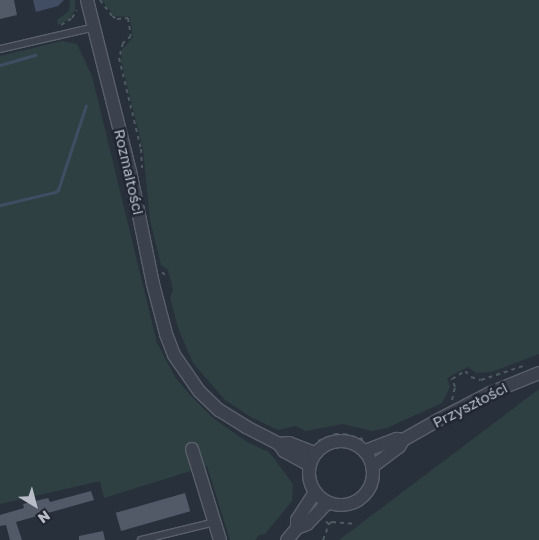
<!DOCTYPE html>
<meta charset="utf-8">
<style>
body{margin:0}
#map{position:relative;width:539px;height:540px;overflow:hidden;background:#28303c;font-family:"Golos Text",sans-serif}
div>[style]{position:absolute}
.green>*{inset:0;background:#2e4041}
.water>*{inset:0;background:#404d63}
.stream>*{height:3px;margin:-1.5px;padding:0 1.5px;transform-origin:1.5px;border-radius:1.5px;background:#404d63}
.building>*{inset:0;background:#525a67;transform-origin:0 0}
.path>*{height:2px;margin-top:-1px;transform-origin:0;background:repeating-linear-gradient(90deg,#4c5b5f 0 4px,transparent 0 8px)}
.roads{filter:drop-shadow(1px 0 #59606b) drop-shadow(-1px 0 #59606b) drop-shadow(0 1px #59606b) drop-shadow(0 -1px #59606b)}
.service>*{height:6px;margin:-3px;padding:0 3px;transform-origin:3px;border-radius:3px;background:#3c424d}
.minor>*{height:12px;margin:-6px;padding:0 6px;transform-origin:6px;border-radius:6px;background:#3c424d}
.minor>.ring{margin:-6px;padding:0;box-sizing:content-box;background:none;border:12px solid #3c424d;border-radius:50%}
span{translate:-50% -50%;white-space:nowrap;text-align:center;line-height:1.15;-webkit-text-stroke:5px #202732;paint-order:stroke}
.street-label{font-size:15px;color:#b8bdc8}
.north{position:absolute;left:10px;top:480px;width:50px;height:50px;-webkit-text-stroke:4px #202732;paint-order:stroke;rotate:143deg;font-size:14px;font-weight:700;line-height:20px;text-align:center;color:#b8bdc8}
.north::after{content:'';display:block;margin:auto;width:18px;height:22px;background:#b8bdc8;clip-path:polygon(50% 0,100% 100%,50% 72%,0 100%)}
</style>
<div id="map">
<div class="green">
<i style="clip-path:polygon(70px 0,75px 0,75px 10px,68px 20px,58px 25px,57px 20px,69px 11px)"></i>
<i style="clip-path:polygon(102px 0,539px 0,539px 354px,491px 372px,476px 373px,468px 367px,447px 378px,450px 387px,442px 403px,387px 428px,372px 431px,343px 424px,306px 431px,296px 426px,278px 430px,251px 417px,225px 400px,193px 363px,178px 328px,170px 298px,173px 290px,168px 270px,161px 265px,150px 220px,143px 149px,121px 61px,122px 50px,133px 37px,130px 17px,114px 16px)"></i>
<i style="clip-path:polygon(62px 41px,77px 44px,92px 76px,157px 343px,175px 377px,190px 395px,213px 418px,247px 442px,269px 452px,293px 484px,292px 501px,265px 534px,259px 535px,255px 540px,230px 540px,207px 466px,104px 498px,100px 481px,0 504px,0 56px)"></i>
<i style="clip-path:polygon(539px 389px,539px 540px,339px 540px)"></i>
</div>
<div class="water">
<i style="clip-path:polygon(33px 0,64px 0,58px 6px,36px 12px)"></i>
</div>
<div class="stream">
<i style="left:0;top:65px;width:37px;rotate:-16deg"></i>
<i style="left:0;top:205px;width:57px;rotate:-13.3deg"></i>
<i style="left:55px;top:192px;width:4px;rotate:-34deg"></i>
<i style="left:58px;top:190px;width:89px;rotate:-71.8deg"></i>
</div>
<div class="building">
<i style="clip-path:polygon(0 0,14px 0,17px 15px,0 19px)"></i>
<i style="clip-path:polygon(91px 491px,94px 500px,16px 522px,22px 540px,10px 540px,6px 525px,0 526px,0 515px,24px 508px,23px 504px,48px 498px,50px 502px)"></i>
<i style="left:185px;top:493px;width:19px;height:72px;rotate:74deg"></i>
<i style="clip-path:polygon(103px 531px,105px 540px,79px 540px,79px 536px)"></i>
</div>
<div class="path">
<i style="left:100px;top:0;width:20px;rotate:53deg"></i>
<i style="left:112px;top:16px;width:6px;rotate:31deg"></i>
<i style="left:117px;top:19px;width:11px;rotate:-5deg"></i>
<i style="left:128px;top:18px;width:18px;rotate:81deg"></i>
<i style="left:131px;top:36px;width:11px;rotate:139deg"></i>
<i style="left:123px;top:43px;width:16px;rotate:105deg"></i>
<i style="left:119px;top:58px;width:94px;rotate:76.4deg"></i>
<i style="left:141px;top:149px;width:19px;rotate:87deg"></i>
<i style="left:61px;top:25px;width:13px;rotate:-32deg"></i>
<i style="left:72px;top:18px;width:9px;rotate:-58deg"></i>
<i style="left:162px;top:272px;width:6px;rotate:45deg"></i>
<i style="left:452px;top:400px;width:13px;rotate:-77deg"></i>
<i style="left:455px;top:387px;width:9px;rotate:-111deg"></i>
<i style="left:452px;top:379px;width:15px;rotate:-32deg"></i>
<i style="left:465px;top:371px;width:8px;rotate:45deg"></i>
<i style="left:471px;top:377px;width:10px;rotate:17deg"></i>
<i style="left:481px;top:380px;width:44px;rotate:-18.4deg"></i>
<i style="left:318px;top:441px;width:18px;rotate:-22deg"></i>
<i style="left:335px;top:434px;width:9px"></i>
<i style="left:344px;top:434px;width:20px;rotate:15deg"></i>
<i style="left:329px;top:524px;width:4px;rotate:-34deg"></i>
<i style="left:332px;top:522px;width:21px;rotate:5deg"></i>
<i style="left:323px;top:540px;width:17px;rotate:-69deg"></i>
<i style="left:329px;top:524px;width:5px;rotate:-143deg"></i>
</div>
<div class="roads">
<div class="service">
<i style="left:0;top:49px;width:98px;rotate:-13deg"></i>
<i style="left:141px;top:540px;width:76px;rotate:-13.7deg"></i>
</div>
<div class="minor">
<i style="left:87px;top:0;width:176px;rotate:75.9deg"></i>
<i style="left:130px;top:171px;width:115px;rotate:78.5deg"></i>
<i style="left:153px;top:284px;width:52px;rotate:75.4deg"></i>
<i style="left:166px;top:334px;width:22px;rotate:69deg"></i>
<i style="left:174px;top:355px;width:44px;rotate:55.2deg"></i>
<i style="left:199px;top:391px;width:28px;rotate:44deg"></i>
<i style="left:219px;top:410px;width:32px;rotate:32deg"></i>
<i style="left:246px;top:427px;width:37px;rotate:27deg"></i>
<i style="left:279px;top:444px;width:9px;rotate:54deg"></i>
<i style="left:284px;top:451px;width:29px;rotate:29deg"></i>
<i class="ring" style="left:309px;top:441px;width:52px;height:52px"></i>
<i style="left:279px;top:444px;width:10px;rotate:-6deg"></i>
<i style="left:289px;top:443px;width:28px;rotate:21deg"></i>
<i style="left:192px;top:449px;width:95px;rotate:72.9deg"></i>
<i style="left:365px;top:451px;width:34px;rotate:-21deg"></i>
<i style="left:397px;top:439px;width:6px;rotate:9deg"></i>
<i style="left:372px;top:467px;width:34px;rotate:-37deg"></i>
<i style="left:399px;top:447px;width:8px;rotate:-60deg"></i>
<i style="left:403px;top:440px;width:40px;rotate:-29.7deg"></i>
<i style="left:438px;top:420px;width:59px;rotate:-27.4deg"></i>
<i style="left:490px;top:393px;width:53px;rotate:-22.2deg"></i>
<i style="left:297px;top:528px;width:8px;rotate:-90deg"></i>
<i style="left:297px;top:520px;width:33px;rotate:-57deg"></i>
<i style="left:287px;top:540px;width:16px;rotate:-50deg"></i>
<i style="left:297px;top:528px;width:11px;rotate:-22deg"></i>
<i style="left:307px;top:524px;width:30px;rotate:-46deg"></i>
</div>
</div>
<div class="street-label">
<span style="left:129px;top:172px;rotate:77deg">Rozmaitości</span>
<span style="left:470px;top:405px;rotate:-27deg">Przyszłości</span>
</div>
<div class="north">N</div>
</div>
